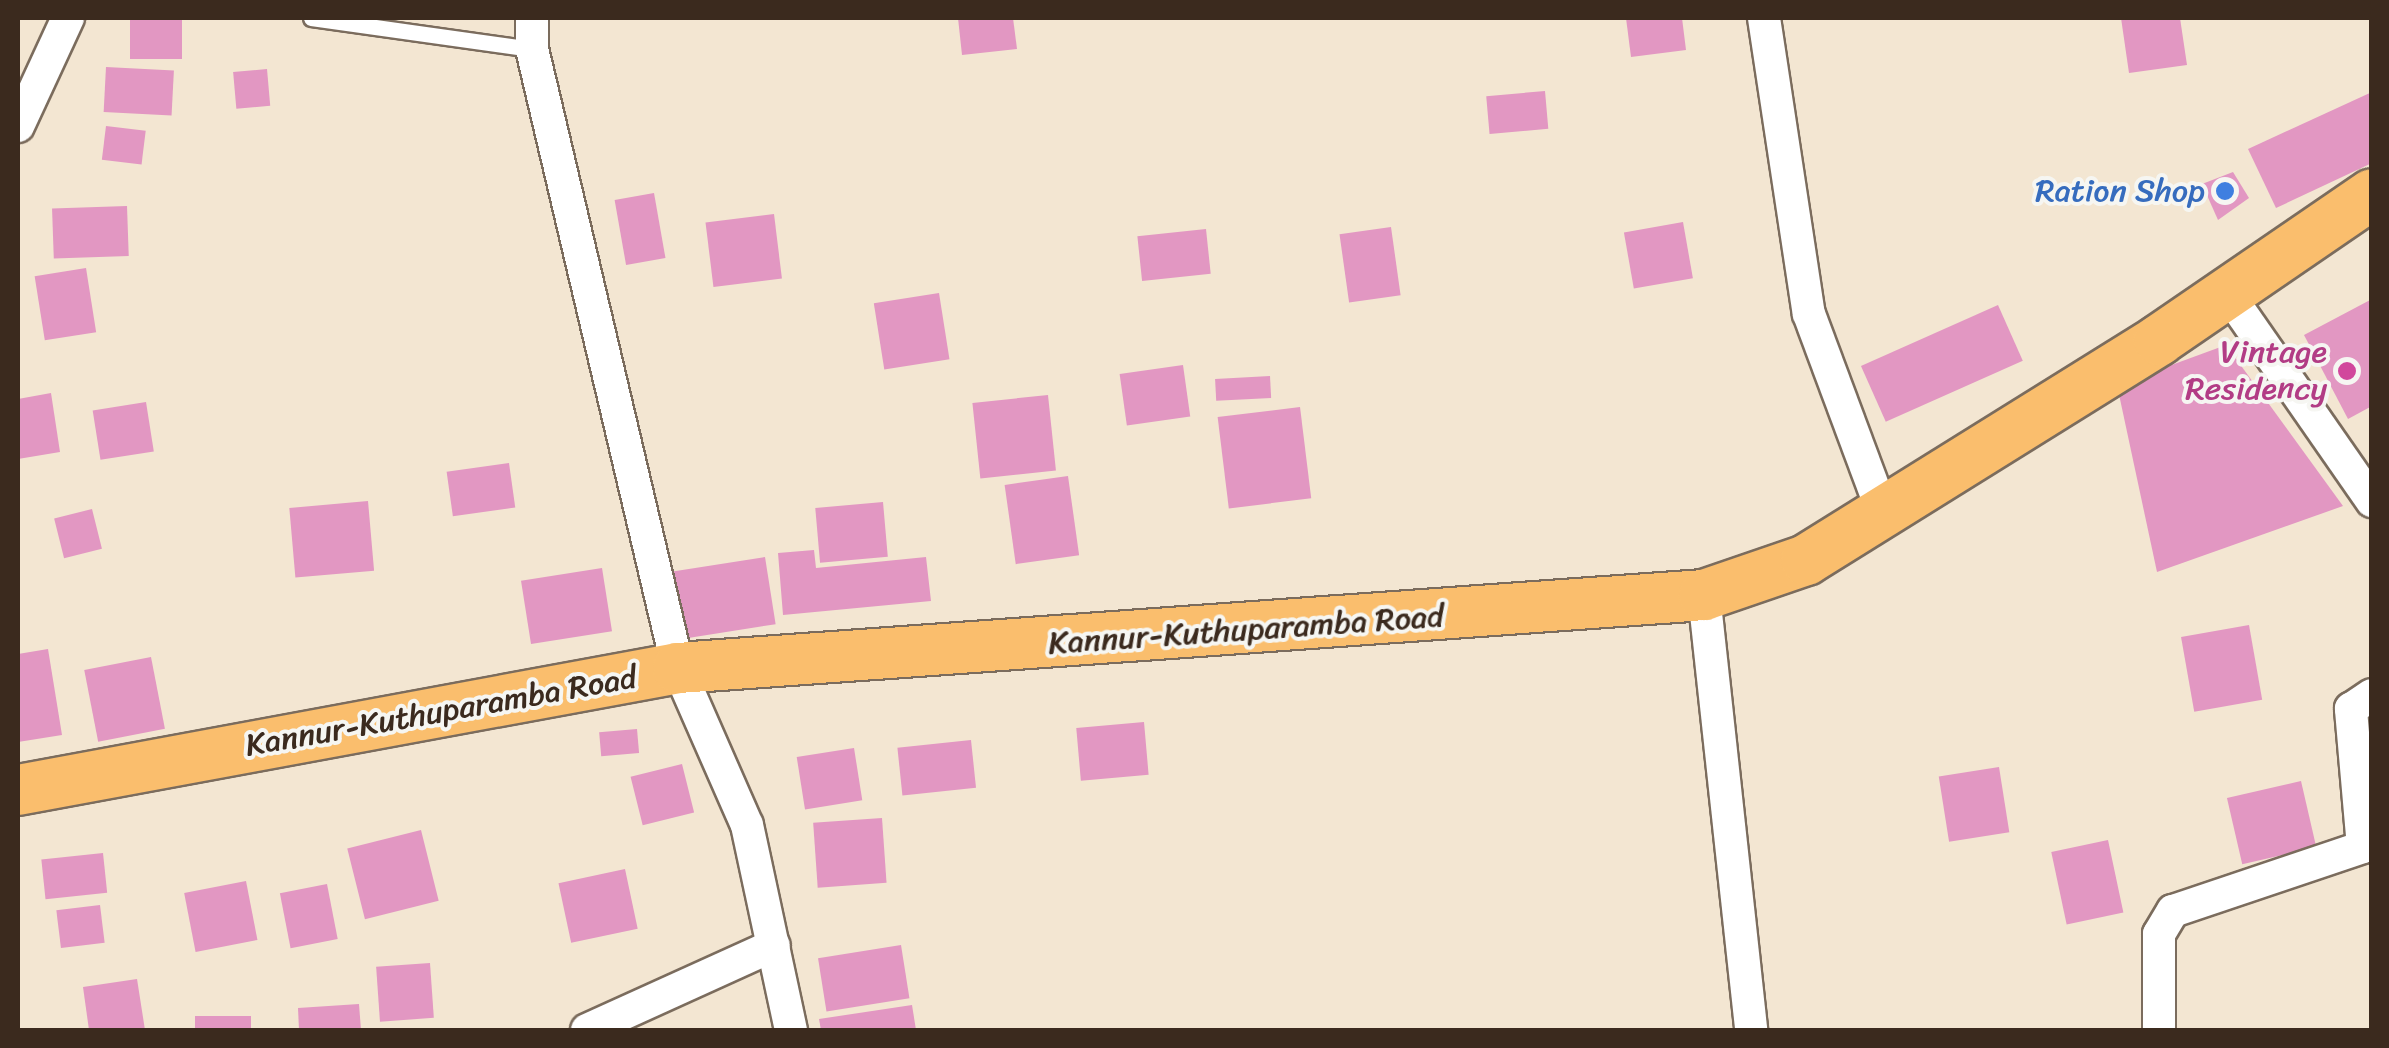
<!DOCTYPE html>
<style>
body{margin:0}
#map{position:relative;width:2389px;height:1048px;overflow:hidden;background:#f3e6d2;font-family:Sriracha,sans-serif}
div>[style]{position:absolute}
.building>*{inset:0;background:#e297c2;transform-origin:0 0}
.roads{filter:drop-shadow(2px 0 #7b6c5d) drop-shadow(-2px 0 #7b6c5d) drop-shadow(0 2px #7b6c5d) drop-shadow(0 -2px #7b6c5d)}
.lane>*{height:15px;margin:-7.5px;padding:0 7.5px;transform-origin:7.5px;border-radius:7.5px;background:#fff}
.street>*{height:32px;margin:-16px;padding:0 16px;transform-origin:16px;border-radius:16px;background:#fff}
.primary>*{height:50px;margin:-25px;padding:0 25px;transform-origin:25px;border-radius:25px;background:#fabe6d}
.dots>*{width:28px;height:28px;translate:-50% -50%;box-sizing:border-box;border:5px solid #f6f6f2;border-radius:50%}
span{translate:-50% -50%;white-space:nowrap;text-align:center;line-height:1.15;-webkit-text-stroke:8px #f6f6f2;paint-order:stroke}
.shop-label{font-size:32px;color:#366cbe}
.right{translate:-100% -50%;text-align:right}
.hotel-label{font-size:32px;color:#b23c85}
.street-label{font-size:32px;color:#3b2a1e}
.frame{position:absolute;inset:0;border:20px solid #3b2a1e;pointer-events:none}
</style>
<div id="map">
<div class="building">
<i style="left:130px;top:18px;width:52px;height:41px"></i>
<i style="clip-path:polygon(958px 18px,1013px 18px,1017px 49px,962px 55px)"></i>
<i style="clip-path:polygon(1626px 18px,1682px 18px,1686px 50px,1631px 57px)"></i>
<i style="clip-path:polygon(2121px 18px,2180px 18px,2187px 65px,2129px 73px)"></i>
<i style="left:106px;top:67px;width:68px;height:45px;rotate:3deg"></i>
<i style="left:267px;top:69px;width:37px;height:34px;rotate:85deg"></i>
<i style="left:1545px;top:91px;width:38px;height:59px;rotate:85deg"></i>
<i style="clip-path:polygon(2372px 92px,2372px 163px,2276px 208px,2248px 149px)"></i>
<i style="left:106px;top:126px;width:40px;height:34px;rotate:7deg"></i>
<i style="clip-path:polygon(2233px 172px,2249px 198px,2218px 220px,2202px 184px)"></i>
<i style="left:654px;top:193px;width:66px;height:40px;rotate:80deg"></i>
<i style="left:127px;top:206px;width:50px;height:75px;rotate:88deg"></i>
<i style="left:774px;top:214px;width:65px;height:69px;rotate:83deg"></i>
<i style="left:1683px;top:222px;width:57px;height:60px;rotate:80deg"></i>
<i style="left:1391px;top:227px;width:69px;height:52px;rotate:82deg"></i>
<i style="left:1206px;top:229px;width:45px;height:69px;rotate:84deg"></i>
<i style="left:86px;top:268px;width:65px;height:52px;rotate:81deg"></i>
<i style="left:939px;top:293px;width:67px;height:66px;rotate:81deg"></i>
<i style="clip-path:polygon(2372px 299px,2372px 406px,2348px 419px,2304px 335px)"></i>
<i style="left:1998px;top:305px;width:61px;height:150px;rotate:66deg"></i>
<i style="clip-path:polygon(2226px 345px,2343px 506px,2157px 572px,2117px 385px)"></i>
<i style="left:1183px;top:365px;width:52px;height:64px;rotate:82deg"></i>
<i style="left:1270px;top:376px;width:22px;height:55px;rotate:87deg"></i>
<i style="clip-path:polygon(51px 393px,60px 452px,18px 459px,18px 399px)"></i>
<i style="left:1048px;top:395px;width:76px;height:76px;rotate:84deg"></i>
<i style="left:146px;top:402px;width:50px;height:54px;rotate:81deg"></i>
<i style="left:1300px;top:407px;width:92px;height:83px;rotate:83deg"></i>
<i style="left:509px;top:463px;width:45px;height:63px;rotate:82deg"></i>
<i style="left:1068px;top:476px;width:80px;height:64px;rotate:82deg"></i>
<i style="left:368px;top:501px;width:70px;height:79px;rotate:85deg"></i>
<i style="left:883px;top:502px;width:55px;height:68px;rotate:85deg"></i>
<i style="left:92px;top:509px;width:41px;height:39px;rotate:76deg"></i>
<i style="clip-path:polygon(814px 550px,816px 568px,926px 557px,931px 601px,783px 615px,778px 553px)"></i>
<i style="left:765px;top:557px;width:68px;height:95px;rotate:81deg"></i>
<i style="left:602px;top:568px;width:64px;height:82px;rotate:81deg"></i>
<i style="left:2249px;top:625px;width:76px;height:69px;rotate:80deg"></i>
<i style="clip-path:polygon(48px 649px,62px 735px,18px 742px,18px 654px)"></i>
<i style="left:151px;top:657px;width:73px;height:68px;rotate:79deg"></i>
<i style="left:1144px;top:722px;width:53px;height:68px;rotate:85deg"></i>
<i style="left:637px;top:729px;width:24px;height:38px;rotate:85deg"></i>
<i style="left:971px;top:740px;width:48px;height:74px;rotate:84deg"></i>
<i style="left:854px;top:748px;width:53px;height:58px;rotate:81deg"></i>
<i style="left:682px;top:764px;width:50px;height:53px;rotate:76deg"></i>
<i style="left:1999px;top:767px;width:66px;height:61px;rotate:81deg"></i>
<i style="left:2301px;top:781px;width:68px;height:76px;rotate:77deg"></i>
<i style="left:882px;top:818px;width:65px;height:69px;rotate:86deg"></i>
<i style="left:421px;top:830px;width:73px;height:76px;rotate:76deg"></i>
<i style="left:2108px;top:840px;width:74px;height:58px;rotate:78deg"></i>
<i style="left:103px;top:853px;width:40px;height:62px;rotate:84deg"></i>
<i style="left:625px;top:869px;width:61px;height:68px;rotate:78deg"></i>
<i style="left:246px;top:881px;width:60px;height:63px;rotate:79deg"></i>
<i style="left:327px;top:884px;width:56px;height:48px;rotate:79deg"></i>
<i style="left:100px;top:905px;width:38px;height:44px;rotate:83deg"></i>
<i style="left:901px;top:945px;width:54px;height:84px;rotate:81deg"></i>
<i style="left:430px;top:963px;width:55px;height:54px;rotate:86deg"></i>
<i style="clip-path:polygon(137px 979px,145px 1030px,89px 1030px,83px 987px)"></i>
<i style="clip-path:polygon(359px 1004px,361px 1030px,299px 1030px,298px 1008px)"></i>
<i style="clip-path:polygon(912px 1005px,916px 1030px,821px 1030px,819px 1019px)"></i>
<i style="left:251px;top:1016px;width:14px;height:56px;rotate:90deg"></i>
</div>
<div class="roads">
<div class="lane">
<i style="left:311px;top:18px;width:223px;rotate:8deg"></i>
</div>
<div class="street">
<i style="left:532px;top:18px;width:31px;rotate:90deg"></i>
<i style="left:532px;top:49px;width:636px;rotate:76.73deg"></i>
<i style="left:678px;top:668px;width:171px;rotate:66.3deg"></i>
<i style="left:747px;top:825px;width:210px;rotate:77.9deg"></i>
<i style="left:1764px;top:18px;width:299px;rotate:81.4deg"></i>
<i style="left:1809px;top:314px;width:207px;rotate:69.6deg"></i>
<i style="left:18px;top:126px;width:119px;rotate:-65.2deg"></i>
<i style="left:2226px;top:291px;width:256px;rotate:55.2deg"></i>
<i style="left:1704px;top:595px;width:438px;rotate:83.8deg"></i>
<i style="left:587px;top:1030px;width:205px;rotate:-24.4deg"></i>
<i style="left:2159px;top:1030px;width:96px;rotate:-90deg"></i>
<i style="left:2159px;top:934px;width:27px;rotate:-59deg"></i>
<i style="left:2173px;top:911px;width:200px;rotate:-18.6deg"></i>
<i style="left:2363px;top:847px;width:139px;rotate:-95deg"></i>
<i style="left:2351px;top:709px;width:25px;rotate:-34deg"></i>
</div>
<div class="primary">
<i style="left:18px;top:790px;width:671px;rotate:-10.47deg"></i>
<i style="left:678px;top:668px;width:1029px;rotate:-4.07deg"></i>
<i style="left:1704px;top:595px;width:108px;rotate:-18.9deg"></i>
<i style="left:1806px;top:560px;width:416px;rotate:-31.9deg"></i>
<i style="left:2159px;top:340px;width:258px;rotate:-34.4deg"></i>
</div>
</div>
<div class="dots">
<i style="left:2225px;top:191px;background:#3f7fe0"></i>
<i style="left:2347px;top:371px;background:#d1479c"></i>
</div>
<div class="shop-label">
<span class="right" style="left:2205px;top:191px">Ration Shop</span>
</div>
<div class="hotel-label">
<span class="right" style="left:2327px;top:371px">Vintage<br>Residency</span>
</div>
<div class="street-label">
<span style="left:1246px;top:630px;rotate:-4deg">Kannur-Kuthuparamba Road</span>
<span style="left:441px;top:712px;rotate:-10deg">Kannur-Kuthuparamba Road</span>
</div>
<div class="frame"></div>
</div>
